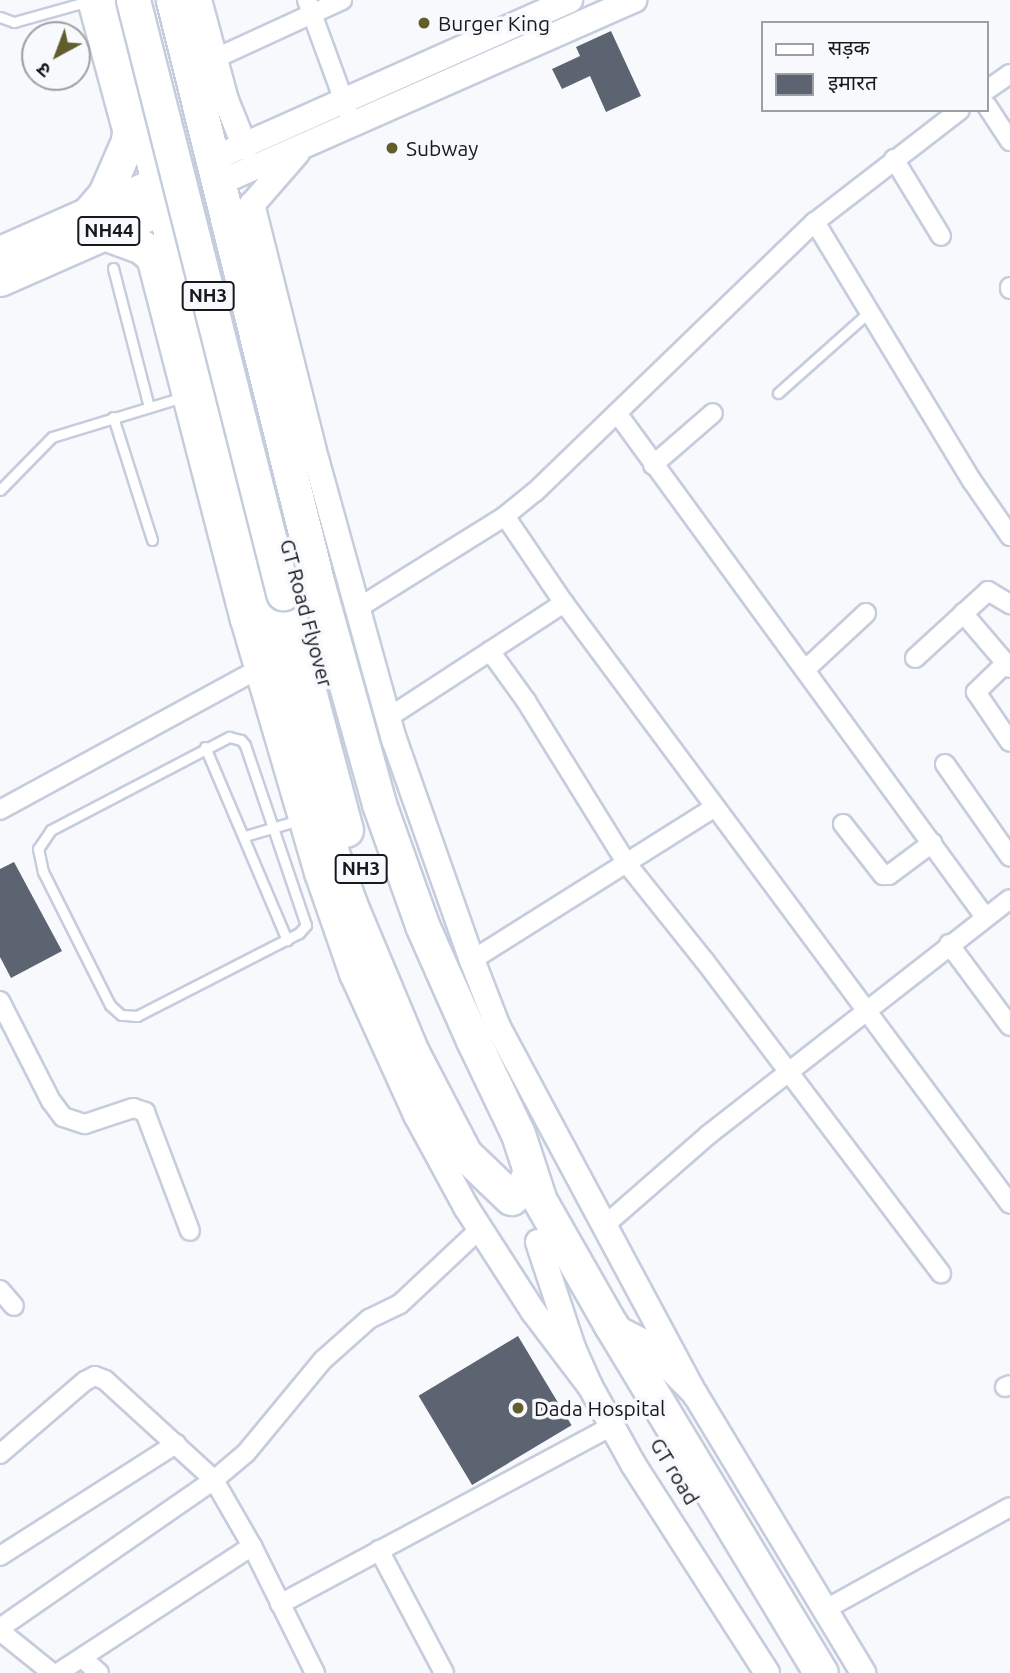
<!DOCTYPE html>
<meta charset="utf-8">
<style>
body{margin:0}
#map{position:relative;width:1010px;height:1673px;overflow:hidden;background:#f8f9fd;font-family:Ubuntu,"Noto Sans Devanagari",sans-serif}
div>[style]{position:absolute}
.building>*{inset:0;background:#5c6371;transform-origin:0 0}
.roads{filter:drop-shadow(2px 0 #c5cddd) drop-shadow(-2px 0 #c5cddd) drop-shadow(0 2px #c5cddd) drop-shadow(0 -2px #c5cddd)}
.lane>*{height:9px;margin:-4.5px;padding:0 4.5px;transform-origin:4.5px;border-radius:4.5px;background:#fff}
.street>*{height:18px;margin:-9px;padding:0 9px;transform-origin:9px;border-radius:9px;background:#fff}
.secondary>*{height:24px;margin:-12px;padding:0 12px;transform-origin:12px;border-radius:12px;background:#fff}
.highway>*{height:33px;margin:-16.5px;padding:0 16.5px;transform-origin:16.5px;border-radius:16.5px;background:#fff}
.bridges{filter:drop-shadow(2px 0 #c5cddd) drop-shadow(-2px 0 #c5cddd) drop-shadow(0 2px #c5cddd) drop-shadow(0 -2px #c5cddd)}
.highway-bridge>*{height:33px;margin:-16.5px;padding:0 16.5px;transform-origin:16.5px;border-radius:16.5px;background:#fff}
.dots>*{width:19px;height:19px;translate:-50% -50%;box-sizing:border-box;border:4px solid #f8f9fd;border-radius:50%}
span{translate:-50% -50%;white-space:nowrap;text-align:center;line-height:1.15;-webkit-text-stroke:7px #f8f9fd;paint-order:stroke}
.shield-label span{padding:2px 5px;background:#f8f9fd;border:2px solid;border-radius:5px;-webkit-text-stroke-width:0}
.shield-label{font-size:19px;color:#17191f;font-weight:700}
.poi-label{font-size:21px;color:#17191f}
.left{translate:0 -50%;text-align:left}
.street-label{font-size:21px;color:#17191f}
.legend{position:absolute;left:761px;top:21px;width:228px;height:91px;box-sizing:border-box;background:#f8f9fd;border:2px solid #9e9fa4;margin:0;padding:9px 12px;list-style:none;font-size:21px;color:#17191f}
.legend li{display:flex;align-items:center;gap:14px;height:35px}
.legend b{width:35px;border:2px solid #9e9fa4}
.north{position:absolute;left:21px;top:21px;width:70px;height:70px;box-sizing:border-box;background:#f8f9fd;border:2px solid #9e9fa4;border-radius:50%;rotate:221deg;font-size:19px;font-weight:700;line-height:28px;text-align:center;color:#17191f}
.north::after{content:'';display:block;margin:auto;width:24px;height:32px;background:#625e2b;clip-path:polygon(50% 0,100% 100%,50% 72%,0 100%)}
</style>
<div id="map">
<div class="building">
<i style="clip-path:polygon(611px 31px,641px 96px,606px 112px,590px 76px,562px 89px,552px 69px,580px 56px,576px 47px)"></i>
<i style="clip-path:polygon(14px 862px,62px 951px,11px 978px,0 957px,0 869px)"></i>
<i style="left:518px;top:1336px;width:104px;height:116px;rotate:59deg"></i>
</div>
<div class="roads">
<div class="lane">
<i style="left:0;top:17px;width:15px;rotate:20deg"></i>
<i style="left:14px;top:22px;width:78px;rotate:-15.6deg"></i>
<i style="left:113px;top:268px;width:144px;rotate:75.5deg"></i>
<i style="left:778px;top:393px;width:122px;rotate:-41.7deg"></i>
<i style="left:113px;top:417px;width:129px;rotate:72.4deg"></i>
<i style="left:0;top:490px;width:74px;rotate:-45.5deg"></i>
<i style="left:52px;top:437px;width:137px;rotate:-17deg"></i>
<i style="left:229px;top:737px;width:12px;rotate:14deg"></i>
<i style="left:241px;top:740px;width:6px;rotate:51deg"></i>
<i style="left:245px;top:745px;width:190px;rotate:71.3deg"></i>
<i style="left:306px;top:925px;width:11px;rotate:131deg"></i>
<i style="left:299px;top:933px;width:182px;rotate:152.9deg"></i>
<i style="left:137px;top:1016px;width:16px;rotate:-176deg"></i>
<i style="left:121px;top:1015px;width:15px;rotate:-138deg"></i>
<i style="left:110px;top:1005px;width:149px;rotate:-116.7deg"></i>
<i style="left:43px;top:872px;width:24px;rotate:-102deg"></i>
<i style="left:38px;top:849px;width:23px;rotate:-56deg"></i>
<i style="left:51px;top:830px;width:201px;rotate:-27.6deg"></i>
<i style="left:205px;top:747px;width:210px;rotate:67deg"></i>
<i style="left:245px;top:836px;width:56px;rotate:-16.5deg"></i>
</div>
<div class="street">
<i style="left:307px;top:0;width:119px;rotate:69.9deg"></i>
<i style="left:214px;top:59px;width:141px;rotate:-24.7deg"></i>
<i style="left:987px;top:90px;width:28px;rotate:-35deg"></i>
<i style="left:987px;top:106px;width:42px;rotate:56.7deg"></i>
<i style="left:894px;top:159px;width:90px;rotate:58.6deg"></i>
<i style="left:815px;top:222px;width:303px;rotate:58.8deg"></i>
<i style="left:972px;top:481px;width:67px;rotate:55.4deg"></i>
<i style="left:1010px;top:287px;width:2px;rotate:90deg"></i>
<i style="left:617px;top:413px;width:624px;rotate:53.86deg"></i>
<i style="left:653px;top:465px;width:79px;rotate:-40.9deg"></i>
<i style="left:505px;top:516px;width:105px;rotate:55.9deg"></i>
<i style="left:564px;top:603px;width:748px;rotate:53.42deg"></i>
<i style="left:358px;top:608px;width:173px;rotate:-32deg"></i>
<i style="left:505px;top:516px;width:38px;rotate:-39deg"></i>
<i style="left:535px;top:492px;width:389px;rotate:-44deg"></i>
<i style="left:815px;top:222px;width:183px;rotate:-37.7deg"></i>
<i style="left:963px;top:613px;width:72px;rotate:49.5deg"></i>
<i style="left:490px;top:651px;width:62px;rotate:54.2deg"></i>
<i style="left:526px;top:701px;width:192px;rotate:58.2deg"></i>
<i style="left:627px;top:864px;width:123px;rotate:51.3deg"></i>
<i style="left:704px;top:960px;width:393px;rotate:52.9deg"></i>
<i style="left:915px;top:658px;width:99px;rotate:-42.5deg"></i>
<i style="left:988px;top:591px;width:26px;rotate:31deg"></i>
<i style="left:1006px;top:663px;width:42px;rotate:136deg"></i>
<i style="left:976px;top:692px;width:60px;rotate:55.8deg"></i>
<i style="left:806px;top:669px;width:82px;rotate:-43deg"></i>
<i style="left:389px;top:717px;width:209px;rotate:-33.1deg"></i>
<i style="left:945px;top:764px;width:113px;rotate:55deg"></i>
<i style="left:0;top:810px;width:293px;rotate:-28.6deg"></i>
<i style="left:843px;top:824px;width:65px;rotate:51.9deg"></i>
<i style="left:883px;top:875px;width:6px"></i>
<i style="left:889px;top:875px;width:54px;rotate:-36.7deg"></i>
<i style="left:949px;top:944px;width:102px;rotate:53.4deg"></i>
<i style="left:472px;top:960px;width:287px;rotate:-32.2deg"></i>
<i style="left:0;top:1001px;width:112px;rotate:63deg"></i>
<i style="left:51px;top:1101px;width:20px;rotate:53deg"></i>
<i style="left:63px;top:1117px;width:23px;rotate:18deg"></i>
<i style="left:85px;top:1124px;width:51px;rotate:-18.4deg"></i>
<i style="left:133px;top:1108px;width:13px;rotate:18deg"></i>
<i style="left:145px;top:1112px;width:127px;rotate:69.3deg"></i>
<i style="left:605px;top:1225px;width:137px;rotate:-41.1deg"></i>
<i style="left:708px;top:1135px;width:383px;rotate:-38deg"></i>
<i style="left:0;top:1290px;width:21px;rotate:49deg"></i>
<i style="left:1005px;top:1387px;width:5px;rotate:-22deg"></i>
<i style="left:0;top:1454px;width:112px;rotate:-40.7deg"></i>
<i style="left:85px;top:1381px;width:11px;rotate:-27deg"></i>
<i style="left:95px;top:1376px;width:11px;rotate:22deg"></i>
<i style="left:105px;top:1380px;width:148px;rotate:42.5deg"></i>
<i style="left:214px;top:1480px;width:76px;rotate:60.1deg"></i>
<i style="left:252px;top:1546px;width:142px;rotate:63.6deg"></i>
<i style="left:379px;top:1550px;width:139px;rotate:62.1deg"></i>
<i style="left:0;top:1556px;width:209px;rotate:-32.5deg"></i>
<i style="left:280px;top:1604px;width:377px;rotate:-28.2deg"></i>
<i style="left:826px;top:1609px;width:210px;rotate:-29deg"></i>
<i style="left:0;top:1628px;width:260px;rotate:-34.7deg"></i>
<i style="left:214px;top:1480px;width:42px;rotate:-40.2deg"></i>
<i style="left:246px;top:1453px;width:121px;rotate:-50.4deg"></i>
<i style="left:323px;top:1360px;width:62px;rotate:-41.7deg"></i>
<i style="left:369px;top:1319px;width:34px;rotate:-26deg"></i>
<i style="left:400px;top:1304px;width:110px;rotate:-43.2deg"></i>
<i style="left:0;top:1631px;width:67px;rotate:38.9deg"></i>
<i style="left:83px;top:1659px;width:21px;rotate:41deg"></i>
<i style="left:58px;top:1673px;width:232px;rotate:-33.2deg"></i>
</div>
<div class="secondary">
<i style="left:90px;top:0;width:135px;rotate:74.9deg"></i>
<i style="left:199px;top:0;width:104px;rotate:74.9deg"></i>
<i style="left:226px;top:100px;width:51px;rotate:68deg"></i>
<i style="left:213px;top:159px;width:391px;rotate:-24deg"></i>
<i style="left:219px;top:183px;width:454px;rotate:-23.8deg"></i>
<i style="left:252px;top:204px;width:266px;rotate:75.9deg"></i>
<i style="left:317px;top:462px;width:288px;rotate:74.5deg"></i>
<i style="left:394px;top:739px;width:234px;rotate:70.6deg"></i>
<i style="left:472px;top:960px;width:72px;rotate:68.8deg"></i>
<i style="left:498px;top:1027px;width:417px;rotate:61.8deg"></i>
<i style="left:243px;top:215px;width:82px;rotate:-48.9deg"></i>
<i style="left:148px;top:253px;width:379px;rotate:75.5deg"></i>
<i style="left:243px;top:620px;width:264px;rotate:73.7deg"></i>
<i style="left:317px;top:873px;width:107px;rotate:70.9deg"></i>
<i style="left:352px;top:974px;width:155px;rotate:65.6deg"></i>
<i style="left:416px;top:1115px;width:105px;rotate:61.5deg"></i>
<i style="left:466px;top:1207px;width:124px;rotate:57.2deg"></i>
<i style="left:533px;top:1311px;width:94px;rotate:52.8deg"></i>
<i style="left:538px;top:1242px;width:112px;rotate:71.7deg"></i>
<i style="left:573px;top:1348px;width:42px;rotate:65.9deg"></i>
<i style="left:590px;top:1386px;width:89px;rotate:61.1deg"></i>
<i style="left:633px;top:1464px;width:248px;rotate:57.3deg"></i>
<i style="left:611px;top:1325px;width:35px;rotate:27deg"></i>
<i style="left:642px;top:1341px;width:75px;rotate:45deg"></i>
<i style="left:695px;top:1394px;width:326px;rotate:58.9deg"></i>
</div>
<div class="highway">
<i style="left:114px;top:0;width:626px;rotate:76.43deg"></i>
<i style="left:261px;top:609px;width:188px;rotate:74.9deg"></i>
<i style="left:310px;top:790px;width:121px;rotate:70.7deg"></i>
<i style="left:350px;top:904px;width:160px;rotate:67.3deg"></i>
<i style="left:412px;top:1052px;width:115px;rotate:62.5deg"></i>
<i style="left:465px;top:1154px;width:64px;rotate:43.7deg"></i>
<i style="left:173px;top:0;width:603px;rotate:76.08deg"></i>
<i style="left:318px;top:585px;width:227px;rotate:74.4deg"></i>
<i style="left:379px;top:804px;width:128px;rotate:70.4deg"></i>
<i style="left:422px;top:925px;width:126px;rotate:66.1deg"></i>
<i style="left:473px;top:1040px;width:104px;rotate:64.4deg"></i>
<i style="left:518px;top:1134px;width:67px;rotate:71.8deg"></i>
<i style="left:87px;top:215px;width:28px;rotate:-49deg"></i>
<i style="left:105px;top:194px;width:58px;rotate:-66.5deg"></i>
<i style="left:128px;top:141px;width:39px;rotate:-84deg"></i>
<i style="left:104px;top:233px;width:40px;rotate:20.2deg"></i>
<i style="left:142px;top:247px;width:30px;rotate:41deg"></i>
<i style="left:165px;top:267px;width:26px;rotate:53deg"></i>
<i style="left:0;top:253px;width:196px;rotate:-23.8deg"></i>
<i style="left:0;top:279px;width:201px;rotate:-23.8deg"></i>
<i style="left:283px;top:593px;width:245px;rotate:75.1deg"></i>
<i style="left:527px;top:1178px;width:169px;rotate:60.3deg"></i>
<i style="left:611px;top:1325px;width:406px;rotate:58.9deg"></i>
</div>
</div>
<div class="bridges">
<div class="highway-bridge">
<i style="left:133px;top:0;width:612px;rotate:75.8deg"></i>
</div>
</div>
<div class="dots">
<i style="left:424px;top:23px;background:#625e2b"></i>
<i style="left:392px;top:148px;background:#625e2b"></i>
<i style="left:518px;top:1408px;background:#625e2b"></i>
</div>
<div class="shield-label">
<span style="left:109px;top:231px">NH44</span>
<span style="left:208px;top:296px">NH3</span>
<span style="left:361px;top:869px">NH3</span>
</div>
<div class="poi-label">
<span class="left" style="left:438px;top:23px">Burger King</span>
<span class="left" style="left:406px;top:148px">Subway</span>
<span class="left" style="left:534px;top:1408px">Dada Hospital</span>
</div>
<div class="street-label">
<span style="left:307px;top:613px;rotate:75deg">GT Road Flyover</span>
<span style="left:675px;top:1471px;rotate:59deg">GT road</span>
</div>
<ul class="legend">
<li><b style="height:9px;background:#fff"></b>सड़क</li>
<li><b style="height:19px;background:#5c6371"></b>इमारत</li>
</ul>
<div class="north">उ</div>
</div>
